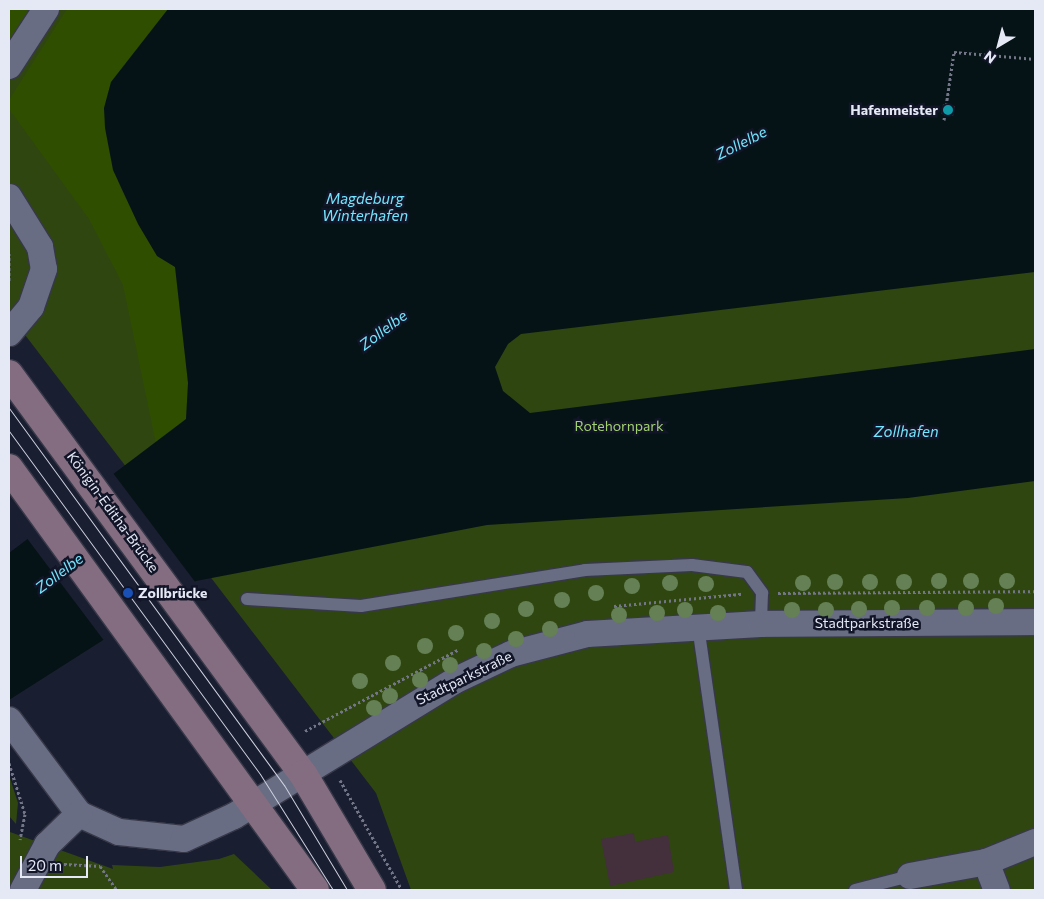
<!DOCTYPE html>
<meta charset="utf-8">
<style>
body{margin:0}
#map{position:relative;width:1044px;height:899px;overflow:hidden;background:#1a1e31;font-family:Commissioner,sans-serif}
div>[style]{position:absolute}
.green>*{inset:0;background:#2f4611}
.forest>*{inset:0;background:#304e00}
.water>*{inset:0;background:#051316}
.pier>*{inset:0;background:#1a1e31;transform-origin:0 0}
.building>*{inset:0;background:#442f3c;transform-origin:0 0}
.path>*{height:3px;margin-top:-1.5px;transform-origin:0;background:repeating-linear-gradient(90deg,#727686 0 2.5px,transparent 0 5px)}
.roads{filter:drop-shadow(1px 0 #373949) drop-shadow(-1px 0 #373949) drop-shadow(0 1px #373949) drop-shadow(0 -1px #373949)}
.lane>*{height:12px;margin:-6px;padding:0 6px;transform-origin:6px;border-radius:6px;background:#686d84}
.street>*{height:26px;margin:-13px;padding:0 13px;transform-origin:13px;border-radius:13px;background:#686d84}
.secondary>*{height:28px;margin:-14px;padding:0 14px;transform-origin:14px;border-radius:14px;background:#846d80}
.tram>*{height:1px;margin:-0.5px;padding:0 0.5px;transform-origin:0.5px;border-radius:0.5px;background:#cdd0de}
.trees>*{width:16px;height:16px;margin:-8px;border-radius:50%;background:#658054}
.dots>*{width:14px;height:14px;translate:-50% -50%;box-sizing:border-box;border:2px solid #111527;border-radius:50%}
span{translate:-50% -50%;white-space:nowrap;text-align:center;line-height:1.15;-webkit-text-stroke:5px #111527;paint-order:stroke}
.poi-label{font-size:14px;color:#e5e8f5;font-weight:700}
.right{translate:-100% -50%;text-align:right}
.left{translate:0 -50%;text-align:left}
.park-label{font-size:14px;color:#a2d171}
.street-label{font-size:14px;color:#e5e8f5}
.water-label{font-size:15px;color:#74e5fd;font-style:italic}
.frame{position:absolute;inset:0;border:10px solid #e5e8f5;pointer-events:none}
.north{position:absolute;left:974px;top:20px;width:50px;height:50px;-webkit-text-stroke:4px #111527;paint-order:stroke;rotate:217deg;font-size:14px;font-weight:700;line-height:20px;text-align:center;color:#e5e8f5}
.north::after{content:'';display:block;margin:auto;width:18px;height:22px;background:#e5e8f5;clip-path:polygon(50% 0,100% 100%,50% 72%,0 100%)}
.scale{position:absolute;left:20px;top:856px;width:68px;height:22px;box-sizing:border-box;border:2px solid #e5e8f5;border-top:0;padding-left:6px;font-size:15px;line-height:18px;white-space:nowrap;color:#e5e8f5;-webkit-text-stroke:4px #111527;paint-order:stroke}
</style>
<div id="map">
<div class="green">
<i style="clip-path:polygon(9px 9px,1035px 9px,1035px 890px,411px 890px,376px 793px,9px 314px)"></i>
<i style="clip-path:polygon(9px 775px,18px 803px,16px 824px,9px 816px)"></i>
<i style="clip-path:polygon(10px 832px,113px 869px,112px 865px,160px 867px,219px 859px,234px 854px,272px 890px,9px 890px)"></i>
</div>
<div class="forest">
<i style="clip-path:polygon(9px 9px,29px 9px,9px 41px)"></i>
<i style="clip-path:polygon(67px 9px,168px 9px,111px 82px,104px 108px,120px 188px,157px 256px,175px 267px,181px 303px,188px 383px,186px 419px,156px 444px,123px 285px,89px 219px,9px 109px,9px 100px)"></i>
</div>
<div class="water">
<i style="clip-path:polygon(168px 9px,1035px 9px,1035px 272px,521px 334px,508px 344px,495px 367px,503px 391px,530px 413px,1035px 349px,1035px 481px,908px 498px,487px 525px,196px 581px,9px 700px,9px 553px,186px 419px,188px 383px,175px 267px,157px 256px,138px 224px,113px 170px,105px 128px,104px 108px,111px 82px)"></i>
</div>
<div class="pier">
<i style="left:113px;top:473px;width:139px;height:108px;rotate:53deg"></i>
</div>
<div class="building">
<i style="left:943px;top:104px;width:12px;height:10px;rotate:9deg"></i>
<i style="clip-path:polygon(634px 833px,635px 842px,668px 835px,674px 872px,610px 886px,601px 839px)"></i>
</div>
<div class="path">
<i style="left:944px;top:120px;width:69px;rotate:-81.6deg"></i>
<i style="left:954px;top:52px;width:81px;rotate:4.9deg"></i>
<i style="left:9px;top:253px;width:29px;rotate:90deg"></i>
<i style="left:778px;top:593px;width:257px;rotate:-0.4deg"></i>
<i style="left:614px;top:606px;width:129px;rotate:-5.4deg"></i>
<i style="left:305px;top:731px;width:174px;rotate:-28deg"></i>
<i style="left:9px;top:763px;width:53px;rotate:72.6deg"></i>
<i style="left:25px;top:814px;width:26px;rotate:101deg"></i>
<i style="left:340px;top:780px;width:126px;rotate:60.6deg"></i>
<i style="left:64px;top:864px;width:36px;rotate:3deg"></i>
<i style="left:100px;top:866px;width:29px;rotate:55deg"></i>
</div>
<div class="roads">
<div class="lane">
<i style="left:247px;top:599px;width:114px;rotate:3.5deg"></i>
<i style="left:361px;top:606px;width:227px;rotate:-9.1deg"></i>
<i style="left:585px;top:570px;width:107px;rotate:-2.7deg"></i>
<i style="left:692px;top:565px;width:55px;rotate:7.3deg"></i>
<i style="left:747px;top:572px;width:26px;rotate:54deg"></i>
<i style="left:762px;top:593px;width:31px;rotate:92deg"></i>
<i style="left:698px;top:626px;width:267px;rotate:81.8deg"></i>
<i style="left:855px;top:890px;width:57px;rotate:-14.3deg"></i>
</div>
<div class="street">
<i style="left:9px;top:66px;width:68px;rotate:-57deg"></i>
<i style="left:9px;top:197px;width:59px;rotate:58.2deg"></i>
<i style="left:40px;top:247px;width:22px;rotate:80deg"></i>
<i style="left:44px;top:269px;width:40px;rotate:108.9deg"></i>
<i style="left:31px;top:307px;width:34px;rotate:130deg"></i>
<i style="left:9px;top:720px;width:117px;rotate:53.3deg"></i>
<i style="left:79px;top:814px;width:44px;rotate:24.2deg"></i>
<i style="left:119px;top:832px;width:65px;rotate:6.1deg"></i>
<i style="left:184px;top:839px;width:55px;rotate:-24.7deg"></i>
<i style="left:234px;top:816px;width:258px;rotate:-31.5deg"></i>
<i style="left:454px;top:681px;width:63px;rotate:-25.3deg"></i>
<i style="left:511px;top:654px;width:79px;rotate:-14.7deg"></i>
<i style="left:587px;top:634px;width:174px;rotate:-3.3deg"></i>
<i style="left:761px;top:624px;width:274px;rotate:-0.4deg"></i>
<i style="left:986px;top:862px;width:30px;rotate:69deg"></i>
<i style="left:910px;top:876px;width:77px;rotate:-10.4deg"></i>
<i style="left:986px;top:862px;width:53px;rotate:-22.2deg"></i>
<i style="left:23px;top:890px;width:51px;rotate:-61.9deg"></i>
<i style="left:47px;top:845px;width:45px;rotate:-44.1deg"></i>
</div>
<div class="secondary">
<i style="left:9px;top:374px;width:496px;rotate:53.7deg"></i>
<i style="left:303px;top:774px;width:135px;rotate:59.3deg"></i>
<i style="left:9px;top:468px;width:521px;rotate:54.05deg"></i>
</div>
</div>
<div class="tram">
<i style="left:9px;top:408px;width:467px;rotate:53.9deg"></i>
<i style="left:284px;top:785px;width:122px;rotate:59deg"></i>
<i style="left:9px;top:431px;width:425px;rotate:53.8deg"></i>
<i style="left:260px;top:774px;width:137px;rotate:57.8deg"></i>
</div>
<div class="trees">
<i style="left:939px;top:581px"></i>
<i style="left:971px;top:581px"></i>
<i style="left:1007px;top:581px"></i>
<i style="left:835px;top:582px"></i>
<i style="left:870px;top:582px"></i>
<i style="left:904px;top:582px"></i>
<i style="left:670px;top:583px"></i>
<i style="left:803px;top:583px"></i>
<i style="left:706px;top:584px"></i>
<i style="left:632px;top:586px"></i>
<i style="left:596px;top:593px"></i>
<i style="left:562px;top:600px"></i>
<i style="left:996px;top:606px"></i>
<i style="left:892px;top:608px"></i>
<i style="left:927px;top:608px"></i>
<i style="left:966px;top:608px"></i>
<i style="left:526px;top:609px"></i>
<i style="left:859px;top:609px"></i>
<i style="left:685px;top:610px"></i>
<i style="left:792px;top:610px"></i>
<i style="left:826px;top:610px"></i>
<i style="left:657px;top:613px"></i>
<i style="left:718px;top:613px"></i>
<i style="left:619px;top:615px"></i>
<i style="left:492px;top:621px"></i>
<i style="left:550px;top:629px"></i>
<i style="left:456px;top:633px"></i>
<i style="left:516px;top:639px"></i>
<i style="left:425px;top:646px"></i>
<i style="left:484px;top:651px"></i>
<i style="left:393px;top:663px"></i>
<i style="left:450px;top:665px"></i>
<i style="left:420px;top:680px"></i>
<i style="left:360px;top:681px"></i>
<i style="left:390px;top:696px"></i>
<i style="left:374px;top:708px"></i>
</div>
<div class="dots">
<i style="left:948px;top:110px;background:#0f9aa8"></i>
<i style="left:128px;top:593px;background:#1a4fb4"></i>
</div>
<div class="poi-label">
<span class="right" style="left:938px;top:110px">Hafenmeister</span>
<span class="left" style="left:138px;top:593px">Zollbrücke</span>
</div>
<div class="park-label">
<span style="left:619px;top:426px">Rotehornpark</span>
</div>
<div class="street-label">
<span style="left:113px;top:512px;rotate:54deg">Königin-Editha-Brücke</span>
<span style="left:867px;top:623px">Stadtparkstraße</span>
<span style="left:464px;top:678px;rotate:-26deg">Stadtparkstraße</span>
</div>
<div class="water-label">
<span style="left:741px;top:143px;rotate:-27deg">Zollelbe</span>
<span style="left:365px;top:207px">Magdeburg<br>Winterhafen</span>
<span style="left:383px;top:330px;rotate:-37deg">Zollelbe</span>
<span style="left:906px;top:432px">Zollhafen</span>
<span style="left:59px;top:573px;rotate:-37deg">Zollelbe</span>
</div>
<div class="frame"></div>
<div class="north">N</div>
<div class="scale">20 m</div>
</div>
